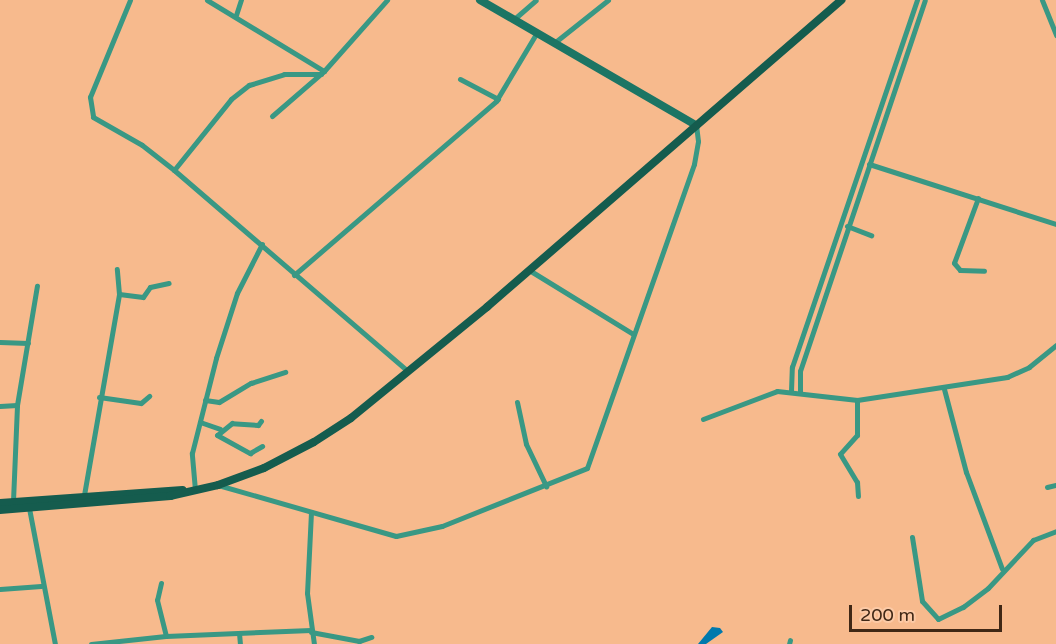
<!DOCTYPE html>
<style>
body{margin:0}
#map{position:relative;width:1056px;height:644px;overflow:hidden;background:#f7ba8d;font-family:"Varela Round",sans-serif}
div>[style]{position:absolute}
.water>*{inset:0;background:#0079ad}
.street>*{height:5px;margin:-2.5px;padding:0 2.5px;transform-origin:2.5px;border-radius:2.5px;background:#399884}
.secondary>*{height:8px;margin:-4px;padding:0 4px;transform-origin:4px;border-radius:4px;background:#1c7564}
.primary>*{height:8px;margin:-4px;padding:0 4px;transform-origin:4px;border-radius:4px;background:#155c4e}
span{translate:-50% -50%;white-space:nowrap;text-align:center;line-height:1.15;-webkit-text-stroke:4.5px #fccaa6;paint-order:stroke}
.scale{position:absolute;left:849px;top:605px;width:153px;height:27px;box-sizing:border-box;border:3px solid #402816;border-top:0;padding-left:8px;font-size:18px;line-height:21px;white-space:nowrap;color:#402816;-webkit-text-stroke:4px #fccaa6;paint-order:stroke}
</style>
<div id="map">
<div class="water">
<i style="clip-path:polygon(712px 627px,720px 628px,723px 632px,706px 644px,698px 644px)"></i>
</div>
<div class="street">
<i style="left:130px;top:0;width:105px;rotate:112.4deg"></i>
<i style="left:90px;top:97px;width:20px;rotate:81deg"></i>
<i style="left:93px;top:117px;width:56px;rotate:29.7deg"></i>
<i style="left:142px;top:145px;width:41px;rotate:38deg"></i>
<i style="left:174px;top:170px;width:308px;rotate:40.7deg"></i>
<i style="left:207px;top:0;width:137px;rotate:31.3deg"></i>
<i style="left:1042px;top:0;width:38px;rotate:68deg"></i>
<i style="left:236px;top:15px;width:16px;rotate:-72deg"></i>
<i style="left:513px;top:20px;width:30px;rotate:-41deg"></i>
<i style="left:554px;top:43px;width:69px;rotate:-38.5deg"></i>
<i style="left:460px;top:79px;width:43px;rotate:27.8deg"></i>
<i style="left:272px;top:116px;width:69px;rotate:-40.9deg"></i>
<i style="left:324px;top:71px;width:95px;rotate:-48.4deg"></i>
<i style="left:869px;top:164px;width:196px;rotate:17.8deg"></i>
<i style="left:174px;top:170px;width:91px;rotate:-51.2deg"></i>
<i style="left:231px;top:99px;width:23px;rotate:-38deg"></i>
<i style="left:249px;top:85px;width:37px;rotate:-17deg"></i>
<i style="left:284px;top:74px;width:37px"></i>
<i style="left:978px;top:198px;width:69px;rotate:110.3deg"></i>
<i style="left:954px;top:263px;width:9px;rotate:49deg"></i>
<i style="left:960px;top:270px;width:24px;rotate:2deg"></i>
<i style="left:847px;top:226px;width:26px;rotate:21deg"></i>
<i style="left:529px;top:270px;width:122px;rotate:31.6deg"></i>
<i style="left:294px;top:275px;width:267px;rotate:-40.7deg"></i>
<i style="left:496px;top:101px;width:78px;rotate:-59.2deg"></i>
<i style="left:119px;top:294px;width:24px;rotate:7deg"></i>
<i style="left:143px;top:297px;width:12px;rotate:-55deg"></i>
<i style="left:150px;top:287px;width:19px;rotate:-12deg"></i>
<i style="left:0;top:342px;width:28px;rotate:2deg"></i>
<i style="left:944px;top:389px;width:86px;rotate:75.2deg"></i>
<i style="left:966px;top:472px;width:103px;rotate:69.6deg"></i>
<i style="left:791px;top:391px;width:24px;rotate:-88deg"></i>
<i style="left:792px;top:367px;width:388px;rotate:-71.2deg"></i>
<i style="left:800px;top:392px;width:21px;rotate:-90deg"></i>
<i style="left:800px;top:371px;width:391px;rotate:-71.4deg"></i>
<i style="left:99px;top:397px;width:42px;rotate:8.1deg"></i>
<i style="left:141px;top:403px;width:11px;rotate:-41deg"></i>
<i style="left:205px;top:400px;width:14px;rotate:8deg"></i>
<i style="left:219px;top:402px;width:37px;rotate:-31deg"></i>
<i style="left:251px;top:383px;width:36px;rotate:-18deg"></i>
<i style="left:857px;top:400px;width:35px;rotate:90deg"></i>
<i style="left:857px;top:435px;width:25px;rotate:132deg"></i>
<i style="left:840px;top:454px;width:33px;rotate:59deg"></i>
<i style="left:857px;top:482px;width:14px;rotate:86deg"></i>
<i style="left:517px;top:402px;width:43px;rotate:77.9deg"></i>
<i style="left:526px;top:444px;width:47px;rotate:64.5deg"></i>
<i style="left:0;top:406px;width:17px;rotate:-3deg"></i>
<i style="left:703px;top:419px;width:79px;rotate:-20.7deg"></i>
<i style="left:777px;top:391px;width:81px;rotate:6.4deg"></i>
<i style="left:857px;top:400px;width:152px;rotate:-8.7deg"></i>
<i style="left:1007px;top:377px;width:24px;rotate:-24deg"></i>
<i style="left:1029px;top:367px;width:35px;rotate:-39deg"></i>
<i style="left:261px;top:421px;width:5px;rotate:127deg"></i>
<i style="left:258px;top:425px;width:26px;rotate:-176deg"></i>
<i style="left:232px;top:423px;width:19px;rotate:141deg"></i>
<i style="left:217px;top:435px;width:38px;rotate:29deg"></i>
<i style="left:250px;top:453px;width:14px;rotate:-30deg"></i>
<i style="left:200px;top:422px;width:21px;rotate:19deg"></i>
<i style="left:218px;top:485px;width:185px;rotate:16deg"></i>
<i style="left:396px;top:536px;width:47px;rotate:-12.3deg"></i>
<i style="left:442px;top:526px;width:156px;rotate:-21.8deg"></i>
<i style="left:587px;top:468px;width:322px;rotate:-70.6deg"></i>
<i style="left:694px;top:164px;width:23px;rotate:-80deg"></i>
<i style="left:698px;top:141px;width:16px;rotate:-97deg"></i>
<i style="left:1047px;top:487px;width:9px;rotate:-13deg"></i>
<i style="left:195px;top:490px;width:37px;rotate:-95deg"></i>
<i style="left:192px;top:453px;width:98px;rotate:-75.8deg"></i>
<i style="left:216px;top:358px;width:68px;rotate:-72.1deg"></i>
<i style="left:237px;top:293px;width:55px;rotate:-63deg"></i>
<i style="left:84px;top:495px;width:204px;rotate:-80.1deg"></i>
<i style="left:119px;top:294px;width:25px;rotate:-95deg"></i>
<i style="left:13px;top:501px;width:96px;rotate:-87.6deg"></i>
<i style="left:17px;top:405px;width:121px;rotate:-80.5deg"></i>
<i style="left:29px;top:508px;width:138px;rotate:79.2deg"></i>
<i style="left:311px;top:512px;width:81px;rotate:92.8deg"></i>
<i style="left:307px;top:593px;width:51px;rotate:82.2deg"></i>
<i style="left:912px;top:537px;width:65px;rotate:81.1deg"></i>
<i style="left:922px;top:601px;width:24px;rotate:48deg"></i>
<i style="left:938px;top:619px;width:28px;rotate:-26deg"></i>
<i style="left:963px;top:607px;width:31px;rotate:-37deg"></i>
<i style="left:988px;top:588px;width:66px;rotate:-46.8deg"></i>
<i style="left:1033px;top:540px;width:25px;rotate:-21deg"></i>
<i style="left:161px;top:583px;width:17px;rotate:103deg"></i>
<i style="left:157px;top:600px;width:37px;rotate:76deg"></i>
<i style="left:0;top:589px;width:41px;rotate:-4.2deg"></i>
<i style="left:311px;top:632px;width:49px;rotate:10.6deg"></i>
<i style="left:359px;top:641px;width:13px;rotate:-18deg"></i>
<i style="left:239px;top:633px;width:11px;rotate:85deg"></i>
<i style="left:91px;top:644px;width:75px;rotate:-6.1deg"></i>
<i style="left:166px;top:636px;width:145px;rotate:-2.4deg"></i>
<i style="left:789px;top:644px;width:4px;rotate:-76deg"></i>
</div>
<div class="secondary">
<i style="left:480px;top:0;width:250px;rotate:30.1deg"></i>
</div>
<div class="primary">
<i style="left:0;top:503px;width:183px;rotate:-4.1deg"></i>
<i style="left:0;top:510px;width:171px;rotate:-4.7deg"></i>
<i style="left:170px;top:496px;width:49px;rotate:-12.9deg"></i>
<i style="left:218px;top:485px;width:49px;rotate:-20.3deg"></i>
<i style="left:264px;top:468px;width:56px;rotate:-27.5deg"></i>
<i style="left:314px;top:442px;width:44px;rotate:-33deg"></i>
<i style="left:351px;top:418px;width:176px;rotate:-39.2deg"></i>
<i style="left:487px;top:307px;width:469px;rotate:-40.9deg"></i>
</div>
<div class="scale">200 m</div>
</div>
